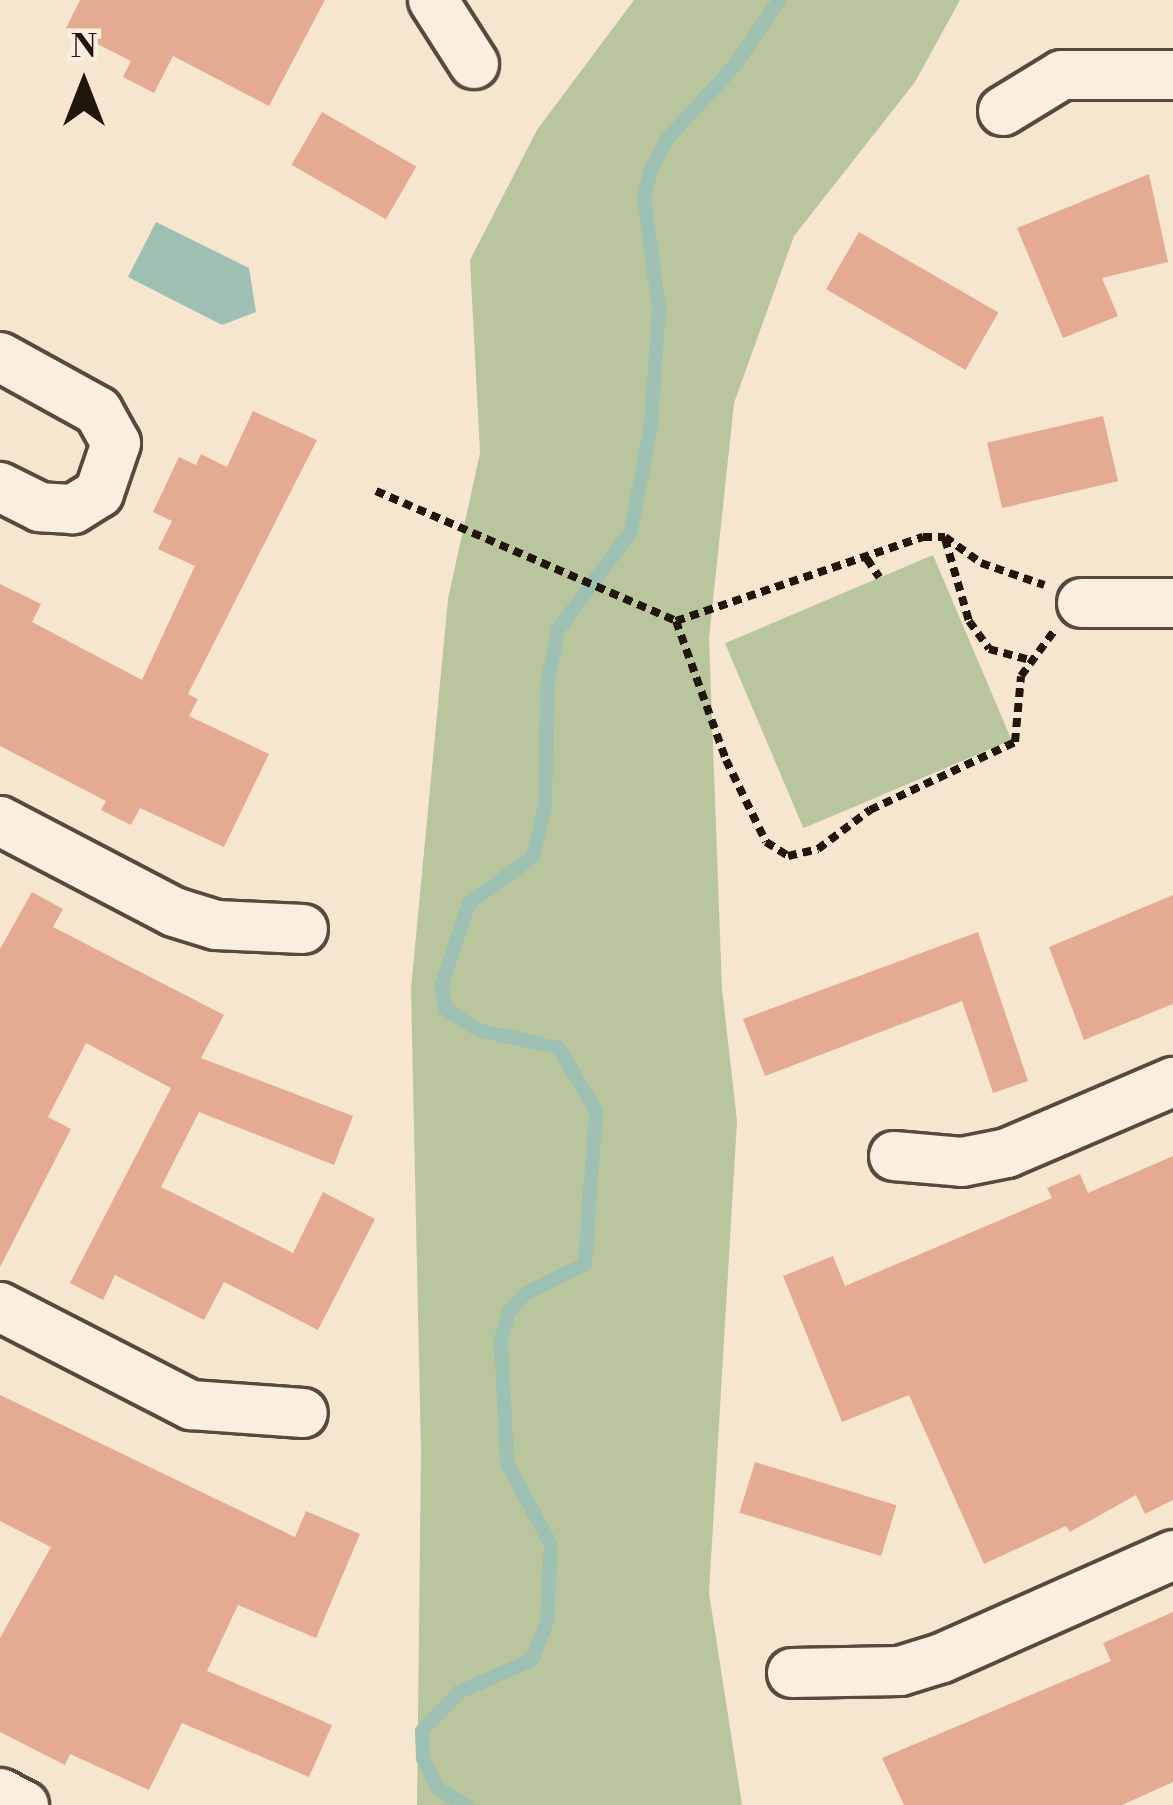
<!DOCTYPE html>
<style>
body{margin:0}
#map{position:relative;width:1173px;height:1805px;overflow:hidden;background:#f6e5cf;font-family:"Libre Bodoni",serif}
div>[style]{position:absolute}
.green>*{inset:0;background:#b9c59c;transform-origin:0 0}
.water>*{inset:0;background:#9dc0b3}
.stream>*{height:14px;margin:-7px;padding:0 7px;transform-origin:7px;border-radius:7px;background:#9dc0b3}
.building>*{inset:0;background:#e5ab92;transform-origin:0 0}
.path>*{height:8px;margin-top:-4px;transform-origin:0;background:repeating-linear-gradient(90deg,#21160c 0 9px,transparent 0 15px)}
.roads{filter:drop-shadow(3px 0 #564a3d) drop-shadow(-3px 0 #564a3d) drop-shadow(0 3px #564a3d) drop-shadow(0 -3px #564a3d)}
.street>*{height:48px;margin:-24px;padding:0 24px;transform-origin:24px;border-radius:24px;background:#f9eee0}
span{translate:-50% -50%;white-space:nowrap;text-align:center;line-height:1.15;-webkit-text-stroke:10px #f9eee0;paint-order:stroke}
.north{position:absolute;left:24px;top:24px;width:120px;height:120px;-webkit-text-stroke:9px #f9eee0;paint-order:stroke;rotate:0deg;font-size:33px;font-weight:700;line-height:48px;text-align:center;color:#21160c}
.north::after{content:'';display:block;margin:auto;width:42px;height:54px;background:#21160c;clip-path:polygon(50% 0,100% 100%,50% 72%,0 100%)}
</style>
<div id="map">
<div class="green">
<i style="clip-path:polygon(634px 0,960px 0,915px 82px,794px 236px,734px 403px,709px 638px,722px 989px,737px 1121px,709px 1593px,742px 1805px,417px 1805px,421px 1452px,411px 989px,448px 599px,480px 453px,470px 260px,537px 130px)"></i>
<i style="left:933px;top:555px;width:201px;height:226px;rotate:67deg"></i>
</div>
<div class="water">
<i style="clip-path:polygon(156px 222px,249px 268px,256px 312px,222px 325px,128px 277px)"></i>
</div>
<div class="stream">
<i style="left:466px;top:1805px;width:32px;rotate:-150deg"></i>
<i style="left:438px;top:1789px;width:34px;rotate:-116deg"></i>
<i style="left:423px;top:1758px;width:27px;rotate:-92deg"></i>
<i style="left:422px;top:1731px;width:54px;rotate:-46.5deg"></i>
<i style="left:459px;top:1692px;width:80px;rotate:-23.7deg"></i>
<i style="left:532px;top:1660px;width:42px;rotate:-69deg"></i>
<i style="left:547px;top:1621px;width:76px;rotate:-87deg"></i>
<i style="left:551px;top:1545px;width:93px;rotate:-118.2deg"></i>
<i style="left:507px;top:1463px;width:124px;rotate:-92.8deg"></i>
<i style="left:501px;top:1339px;width:29px;rotate:-74deg"></i>
<i style="left:509px;top:1311px;width:23px;rotate:-47deg"></i>
<i style="left:525px;top:1294px;width:67px;rotate:-26.6deg"></i>
<i style="left:585px;top:1264px;width:153px;rotate:-85.9deg"></i>
<i style="left:596px;top:1111px;width:73px;rotate:-120.4deg"></i>
<i style="left:559px;top:1048px;width:83px;rotate:-167.5deg"></i>
<i style="left:478px;top:1030px;width:38px;rotate:-147deg"></i>
<i style="left:446px;top:1009px;width:23px;rotate:-103deg"></i>
<i style="left:441px;top:987px;width:89px;rotate:-71.6deg"></i>
<i style="left:469px;top:903px;width:79px;rotate:-35.7deg"></i>
<i style="left:533px;top:857px;width:52px;rotate:-76.8deg"></i>
<i style="left:545px;top:806px;width:119px;rotate:-89deg"></i>
<i style="left:547px;top:687px;width:58px;rotate:-79.1deg"></i>
<i style="left:558px;top:630px;width:123px;rotate:-53.6deg"></i>
<i style="left:631px;top:531px;width:108px;rotate:-79.3deg"></i>
<i style="left:651px;top:425px;width:116px;rotate:-86.1deg"></i>
<i style="left:659px;top:309px;width:114px;rotate:-97.6deg"></i>
<i style="left:644px;top:196px;width:27px;rotate:-75deg"></i>
<i style="left:651px;top:170px;width:35px;rotate:-63deg"></i>
<i style="left:667px;top:139px;width:100px;rotate:-47.4deg"></i>
<i style="left:735px;top:65px;width:78px;rotate:-55.9deg"></i>
</div>
<div class="building">
<i style="clip-path:polygon(80px 0,325px 0,269px 106px,173px 56px,154px 93px,123px 77px,131px 61px,66px 28px)"></i>
<i style="left:322px;top:112px;width:109px;height:61px;rotate:30deg"></i>
<i style="clip-path:polygon(1149px 174px,1168px 262px,1102px 278px,1118px 316px,1063px 338px,1017px 228px)"></i>
<i style="left:859px;top:232px;width:161px;height:66px;rotate:30deg"></i>
<i style="clip-path:polygon(253px 411px,317px 440px,188px 694px,198px 699px,189px 716px,269px 754px,224px 847px,140px 808px,131px 825px,101px 810px,106px 801px,0 746px,0 584px,41px 604px,32px 622px,142px 680px,195px 566px,158px 549px,172px 521px,153px 512px,179px 457px,196px 465px,201px 454px,227px 467px)"></i>
<i style="left:1103px;top:416px;width:67px;height:119px;rotate:77deg"></i>
<i style="clip-path:polygon(32px 892px,63px 909px,53px 927px,224px 1015px,201px 1058px,353px 1116px,334px 1165px,199px 1112px,161px 1187px,293px 1253px,323px 1192px,375px 1219px,318px 1330px,224px 1282px,204px 1320px,115px 1275px,103px 1300px,70px 1283px,171px 1088px,86px 1043px,48px 1117px,71px 1129px,0 1267px,0 949px)"></i>
<i style="clip-path:polygon(1173px 895px,1173px 1004px,1084px 1040px,1049px 947px)"></i>
<i style="clip-path:polygon(978px 932px,1028px 1081px,993px 1093px,962px 1001px,765px 1076px,743px 1019px)"></i>
<i style="clip-path:polygon(1173px 1156px,1173px 1500px,1145px 1514px,1136px 1495px,1070px 1532px,1066px 1526px,984px 1564px,909px 1395px,842px 1422px,783px 1276px,833px 1256px,845px 1286px,1052px 1198px,1047px 1188px,1080px 1174px,1088px 1193px)"></i>
<i style="clip-path:polygon(0 1395px,295px 1537px,306px 1511px,360px 1534px,316px 1638px,238px 1605px,207px 1671px,332px 1725px,309px 1777px,182px 1723px,149px 1790px,70px 1754px,65px 1765px,0 1732px,0 1638px,51px 1547px,0 1521px)"></i>
<i style="left:755px;top:1462px;width:148px;height:53px;rotate:17deg"></i>
<i style="clip-path:polygon(1173px 1612px,1173px 1782px,1122px 1805px,904px 1805px,882px 1758px,1111px 1661px,1103px 1643px)"></i>
</div>
<div class="path">
<i style="left:376px;top:491px;width:327px;rotate:23.4deg"></i>
<i style="left:676px;top:621px;width:261px;rotate:-18.8deg"></i>
<i style="left:923px;top:537px;width:22px"></i>
<i style="left:945px;top:537px;width:44px;rotate:35.8deg"></i>
<i style="left:981px;top:563px;width:67px;rotate:19.2deg"></i>
<i style="left:945px;top:539px;width:85px;rotate:73.7deg"></i>
<i style="left:969px;top:621px;width:34px;rotate:54deg"></i>
<i style="left:989px;top:649px;width:39px;rotate:15deg"></i>
<i style="left:867px;top:559px;width:22px;rotate:56deg"></i>
<i style="left:676px;top:621px;width:148px;rotate:70.2deg"></i>
<i style="left:726px;top:760px;width:91px;rotate:64deg"></i>
<i style="left:766px;top:842px;width:26px;rotate:32deg"></i>
<i style="left:788px;top:856px;width:31px;rotate:-13deg"></i>
<i style="left:818px;top:849px;width:65px;rotate:-36.9deg"></i>
<i style="left:870px;top:810px;width:160px;rotate:-25.1deg"></i>
<i style="left:1015px;top:742px;width:66px;rotate:-84.8deg"></i>
<i style="left:1021px;top:676px;width:56px;rotate:-53.7deg"></i>
</div>
<div class="roads">
<div class="street">
<i style="left:433px;top:0;width:76px;rotate:57.4deg"></i>
<i style="left:1003px;top:111px;width:69px;rotate:-31.4deg"></i>
<i style="left:1062px;top:75px;width:111px"></i>
<i style="left:0;top:357px;width:112px;rotate:28.9deg"></i>
<i style="left:98px;top:411px;width:37px;rotate:61deg"></i>
<i style="left:116px;top:443px;width:53px;rotate:108.8deg"></i>
<i style="left:99px;top:493px;width:31px;rotate:148deg"></i>
<i style="left:73px;top:509px;width:33px;rotate:-177deg"></i>
<i style="left:40px;top:507px;width:45px;rotate:-153.4deg"></i>
<i style="left:1082px;top:603px;width:91px"></i>
<i style="left:0;top:821px;width:196px;rotate:27.6deg"></i>
<i style="left:174px;top:912px;width:44px;rotate:17.2deg"></i>
<i style="left:216px;top:925px;width:87px;rotate:2.6deg"></i>
<i style="left:894px;top:1156px;width:68px;rotate:5deg"></i>
<i style="left:962px;top:1162px;width:46px;rotate:-11.3deg"></i>
<i style="left:1007px;top:1153px;width:181px;rotate:-23.2deg"></i>
<i style="left:0;top:1307px;width:215px;rotate:27.2deg"></i>
<i style="left:191px;top:1405px;width:112px;rotate:4.1deg"></i>
<i style="left:792px;top:1673px;width:108px;rotate:-1.1deg"></i>
<i style="left:900px;top:1671px;width:44px;rotate:-17.2deg"></i>
<i style="left:942px;top:1658px;width:253px;rotate:-24deg"></i>
<i style="left:0;top:1793px;width:27px;rotate:27deg"></i>
</div>
</div>
<div class="north">N</div>
</div>
